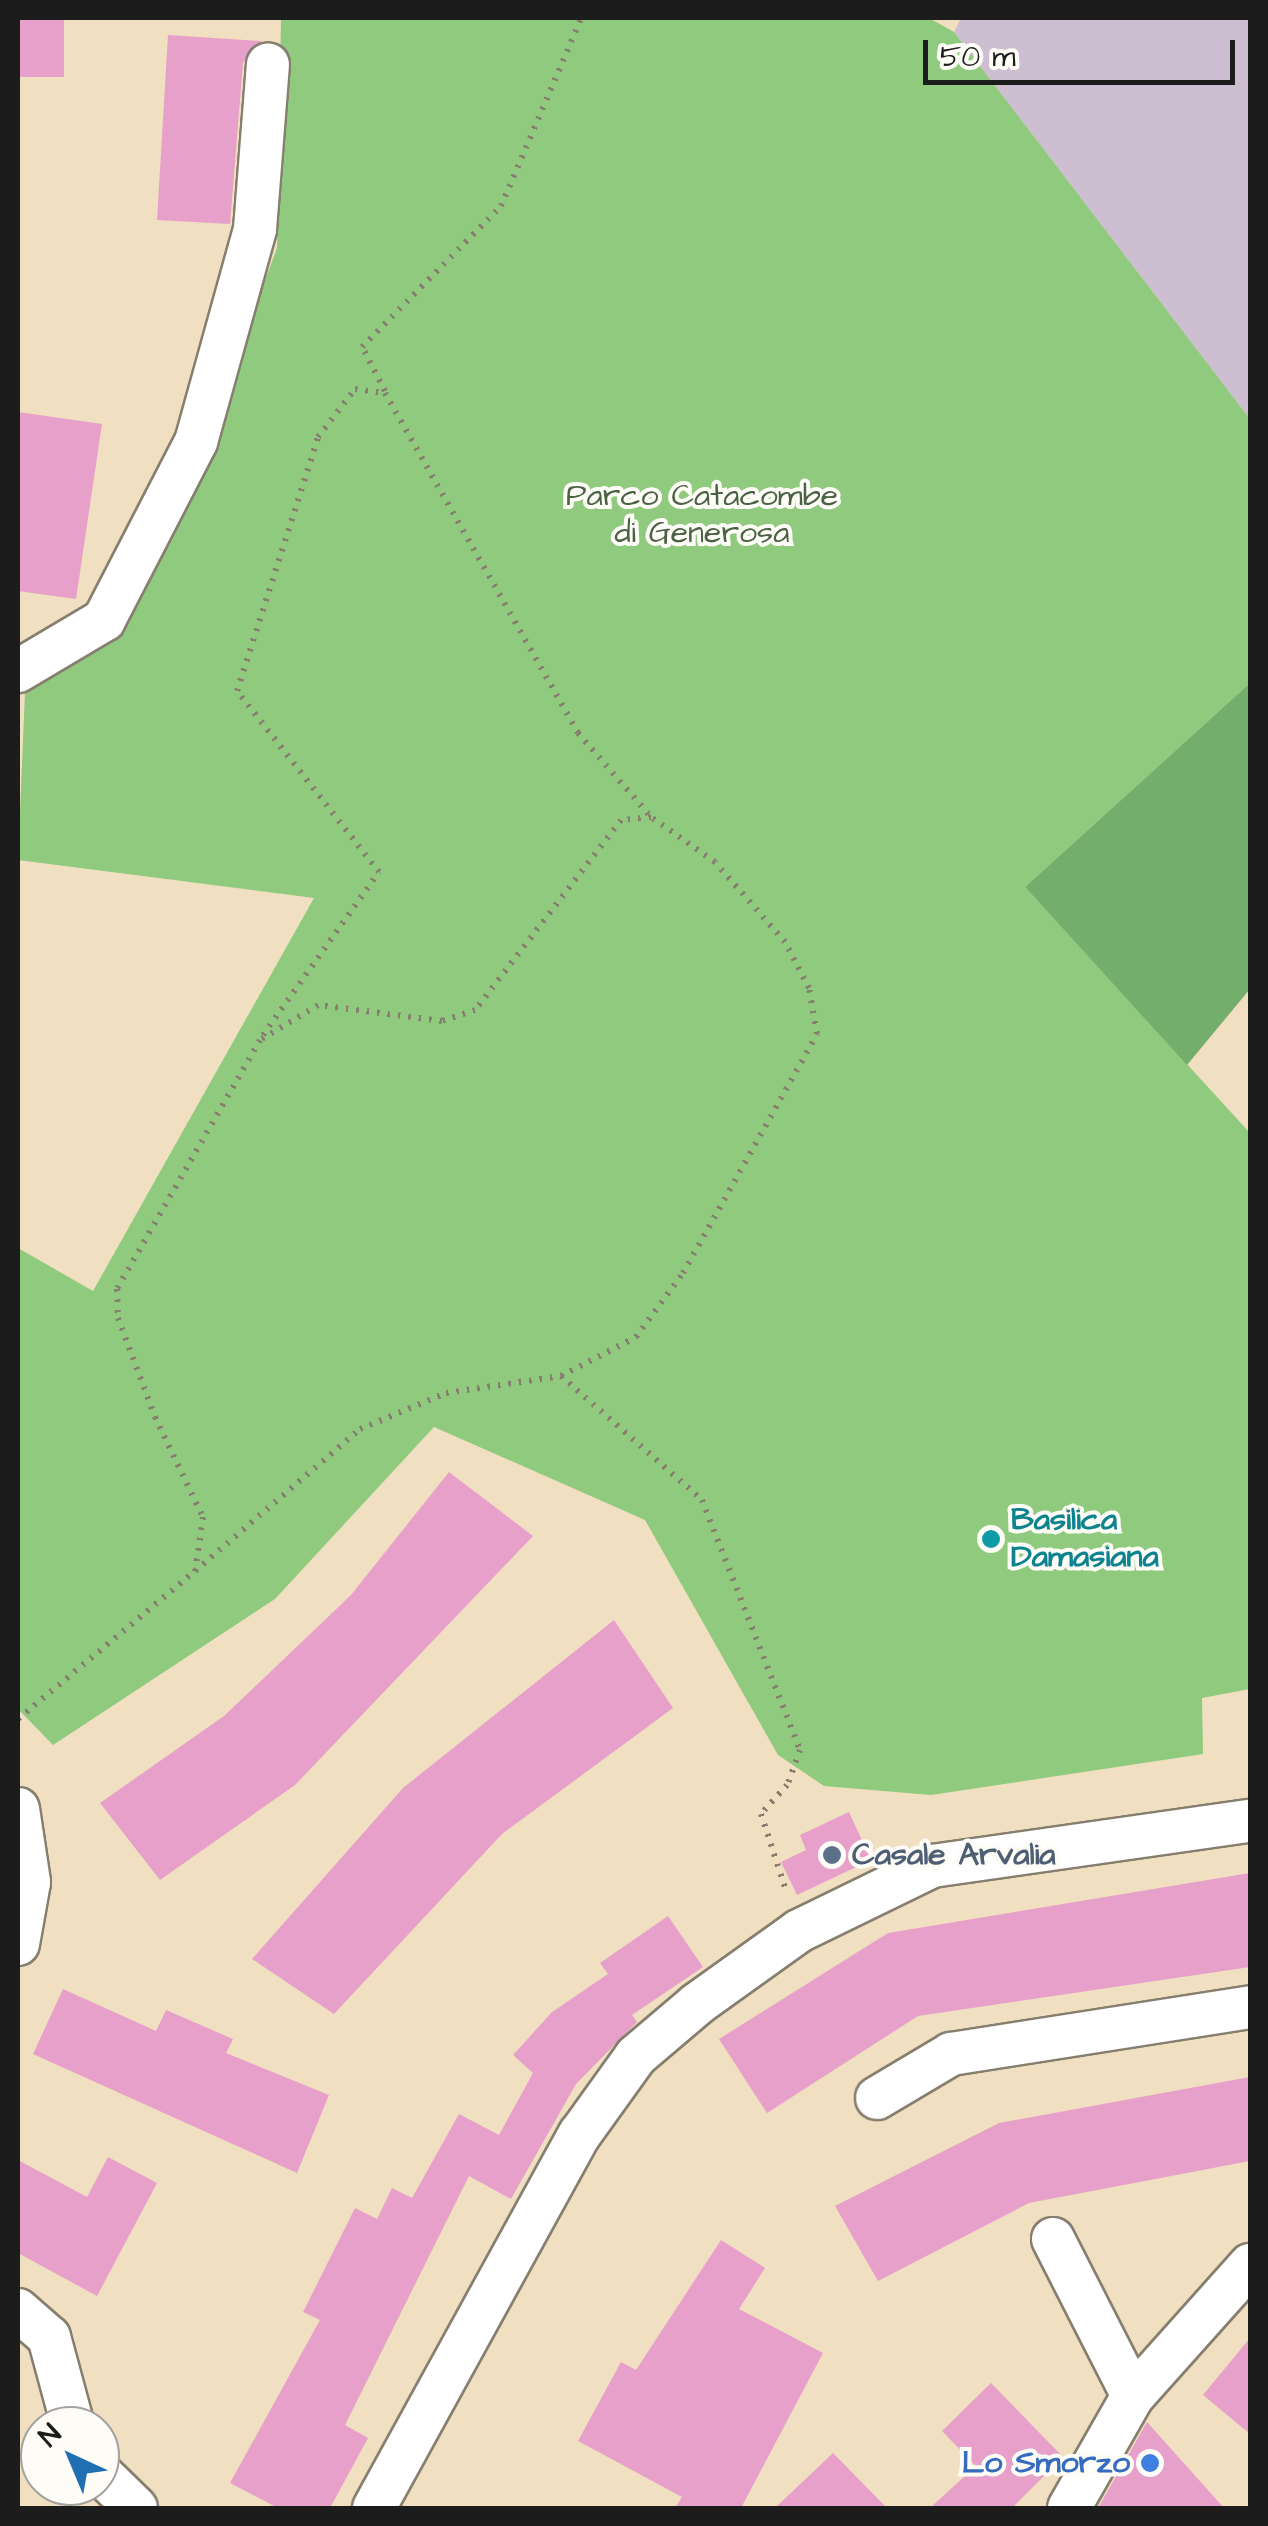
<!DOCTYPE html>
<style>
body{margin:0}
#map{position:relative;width:1268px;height:2526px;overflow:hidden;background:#f0dfc0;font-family:"Architects Daughter",sans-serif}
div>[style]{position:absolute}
.industrial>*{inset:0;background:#cebed1}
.green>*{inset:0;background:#90ca7e}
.forest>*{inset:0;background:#74ae6d}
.building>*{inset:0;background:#e7a0ca;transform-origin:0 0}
.path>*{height:6px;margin-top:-3px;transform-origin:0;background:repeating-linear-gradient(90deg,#867e6e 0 2.5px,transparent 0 10.5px)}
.roads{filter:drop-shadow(2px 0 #867e6e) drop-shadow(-2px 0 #867e6e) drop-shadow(0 2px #867e6e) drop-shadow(0 -2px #867e6e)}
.minor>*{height:42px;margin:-21px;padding:0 21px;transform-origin:21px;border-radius:21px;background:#fff}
.dots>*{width:28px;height:28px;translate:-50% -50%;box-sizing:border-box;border:5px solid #fdfcf7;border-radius:50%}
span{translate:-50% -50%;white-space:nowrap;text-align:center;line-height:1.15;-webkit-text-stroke:8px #fdfcf7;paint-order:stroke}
.park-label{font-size:32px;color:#4a6243}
.culture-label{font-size:32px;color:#0d838f;font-weight:700}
.left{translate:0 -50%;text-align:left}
.service-label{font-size:32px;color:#4e5e75;font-weight:700}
.shop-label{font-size:32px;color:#366cbe;font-weight:700}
.right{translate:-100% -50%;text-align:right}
.frame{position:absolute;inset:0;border:20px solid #1c1c1c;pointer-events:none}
.north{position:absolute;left:20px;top:2406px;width:100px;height:100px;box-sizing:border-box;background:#fdfcf7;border:2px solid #a3a29f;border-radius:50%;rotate:316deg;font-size:28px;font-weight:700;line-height:40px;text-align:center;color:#1c1c1c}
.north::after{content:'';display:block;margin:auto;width:35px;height:45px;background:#1f6fb2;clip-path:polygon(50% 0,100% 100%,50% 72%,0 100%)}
.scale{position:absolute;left:923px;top:40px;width:312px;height:45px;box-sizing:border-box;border:5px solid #1c1c1c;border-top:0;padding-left:12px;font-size:30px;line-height:35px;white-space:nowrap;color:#1c1c1c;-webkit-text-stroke:8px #fdfcf7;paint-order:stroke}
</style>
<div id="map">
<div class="industrial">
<i style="clip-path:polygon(961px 18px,1250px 18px,1250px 419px,954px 32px)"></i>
</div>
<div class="green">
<i style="clip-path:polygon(281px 18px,929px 18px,954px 32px,1250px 419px,1250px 683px,1025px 887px,1250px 1133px,1250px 1689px,1202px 1698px,1203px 1754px,931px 1795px,824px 1786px,778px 1755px,645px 1520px,434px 1427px,275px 1599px,53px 1745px,18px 1709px,18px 1248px,93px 1291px,314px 898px,18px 860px,25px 692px,99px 650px,174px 526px,277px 248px)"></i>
</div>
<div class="forest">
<i style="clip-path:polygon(1250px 683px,1250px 989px,1187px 1065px,1025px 887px)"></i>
</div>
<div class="building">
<i style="left:18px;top:18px;width:46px;height:59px"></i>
<i style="clip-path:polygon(168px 35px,261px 41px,243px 63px,230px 224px,157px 220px)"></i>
<i style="clip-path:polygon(18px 412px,102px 424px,76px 599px,18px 591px)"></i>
<i style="clip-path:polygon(449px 1472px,533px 1536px,295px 1785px,160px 1880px,100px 1803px,224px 1716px,351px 1595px)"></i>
<i style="clip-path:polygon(614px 1620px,673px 1708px,502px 1834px,334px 2014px,252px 1959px,403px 1788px)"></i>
<i style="clip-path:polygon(849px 1812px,871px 1860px,797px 1895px,781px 1862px,806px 1850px,800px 1835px)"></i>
<i style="clip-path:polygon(1250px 1873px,1250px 1967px,918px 2016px,767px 2113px,719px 2039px,888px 1933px)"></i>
<i style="clip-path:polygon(668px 1916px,703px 1967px,632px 2015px,637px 2022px,576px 2084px,511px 2199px,469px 2176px,345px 2425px,368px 2438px,330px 2508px,278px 2508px,230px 2483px,320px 2320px,303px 2312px,355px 2208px,377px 2219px,392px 2188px,412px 2198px,459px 2114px,499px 2135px,533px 2073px,513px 2055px,552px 2012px,608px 1974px,600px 1963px)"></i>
<i style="clip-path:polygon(63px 1989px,156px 2031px,166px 2010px,233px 2039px,226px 2053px,329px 2095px,297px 2173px,33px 2054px)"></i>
<i style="clip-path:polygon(1250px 2077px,1250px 2161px,1029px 2203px,878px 2281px,835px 2206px,999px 2123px)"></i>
<i style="clip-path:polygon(108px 2157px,157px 2183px,97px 2296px,18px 2253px,18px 2160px,87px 2197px)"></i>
<i style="clip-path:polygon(721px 2240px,765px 2268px,739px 2309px,823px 2353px,741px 2508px,675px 2508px,682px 2497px,578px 2441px,621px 2362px,636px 2370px)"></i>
<i style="clip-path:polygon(1250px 2338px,1250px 2434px,1203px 2395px)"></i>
<i style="clip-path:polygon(991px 2383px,1063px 2457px,1012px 2508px,930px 2508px,976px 2466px,942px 2431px)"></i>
<i style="clip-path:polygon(1147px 2422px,1224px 2508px,1098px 2508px)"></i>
<i style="clip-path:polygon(833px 2453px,887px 2508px,775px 2508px)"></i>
</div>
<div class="path">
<i style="left:385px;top:391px;width:50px;rotate:-117.6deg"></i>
<i style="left:362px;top:347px;width:198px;rotate:-45.4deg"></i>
<i style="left:501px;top:206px;width:204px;rotate:-66.9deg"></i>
<i style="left:263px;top:1035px;width:200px;rotate:-54.6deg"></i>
<i style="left:379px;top:872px;width:230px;rotate:-128.1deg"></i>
<i style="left:237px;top:691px;width:267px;rotate:-72.3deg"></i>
<i style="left:318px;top:437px;width:61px;rotate:-52.4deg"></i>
<i style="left:355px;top:389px;width:30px;rotate:8deg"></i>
<i style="left:385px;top:393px;width:391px;rotate:60.4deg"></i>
<i style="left:578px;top:733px;width:111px;rotate:49deg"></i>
<i style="left:561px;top:1376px;width:188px;rotate:41.3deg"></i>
<i style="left:702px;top:1500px;width:269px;rotate:68.6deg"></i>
<i style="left:800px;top:1750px;width:37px;rotate:110deg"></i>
<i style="left:787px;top:1785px;width:39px;rotate:132deg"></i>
<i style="left:761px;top:1814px;width:81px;rotate:72deg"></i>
<i style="left:18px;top:1719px;width:231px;rotate:-39.9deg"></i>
<i style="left:195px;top:1571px;width:218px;rotate:-40.7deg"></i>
<i style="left:360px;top:1429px;width:93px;rotate:-22.7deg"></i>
<i style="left:446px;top:1393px;width:116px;rotate:-8.4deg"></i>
<i style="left:561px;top:1376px;width:85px;rotate:-27.5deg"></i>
<i style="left:636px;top:1337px;width:79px;rotate:-53.7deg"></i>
<i style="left:683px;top:1273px;width:274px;rotate:-60.7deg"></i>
<i style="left:817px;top:1034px;width:47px;rotate:-99.9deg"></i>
<i style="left:809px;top:988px;width:52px;rotate:-117.6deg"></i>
<i style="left:785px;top:942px;width:106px;rotate:-131.2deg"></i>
<i style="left:715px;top:862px;width:78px;rotate:-144.9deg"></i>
<i style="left:651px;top:817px;width:30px;rotate:174deg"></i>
<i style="left:621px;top:820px;width:240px;rotate:127.5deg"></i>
<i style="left:475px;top:1010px;width:35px;rotate:162deg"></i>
<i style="left:442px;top:1021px;width:125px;rotate:-172.6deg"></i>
<i style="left:318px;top:1005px;width:68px;rotate:148.9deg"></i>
<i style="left:260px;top:1040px;width:287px;rotate:119.9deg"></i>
<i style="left:117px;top:1289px;width:29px;rotate:88deg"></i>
<i style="left:118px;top:1318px;width:106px;rotate:69.5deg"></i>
<i style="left:155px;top:1417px;width:111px;rotate:64.4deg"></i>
<i style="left:203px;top:1517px;width:55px;rotate:98.4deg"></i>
</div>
<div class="roads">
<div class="minor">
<i style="left:18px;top:671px;width:100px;rotate:-30.7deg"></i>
<i style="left:104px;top:620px;width:200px;rotate:-62.7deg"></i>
<i style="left:196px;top:442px;width:221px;rotate:-74.5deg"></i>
<i style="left:255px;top:229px;width:165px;rotate:-85.5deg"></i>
<i style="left:18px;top:1809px;width:74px;rotate:81.4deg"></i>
<i style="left:29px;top:1882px;width:63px;rotate:100.1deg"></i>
<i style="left:877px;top:2098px;width:86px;rotate:-30.7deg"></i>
<i style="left:951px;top:2054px;width:303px;rotate:-8.9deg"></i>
<i style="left:1053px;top:2239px;width:176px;rotate:63deg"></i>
<i style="left:18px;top:2310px;width:41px;rotate:41.1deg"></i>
<i style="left:49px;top:2337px;width:92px;rotate:74.9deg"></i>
<i style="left:100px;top:2473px;width:50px;rotate:44.2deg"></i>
<i style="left:374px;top:2508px;width:427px;rotate:-61.2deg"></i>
<i style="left:580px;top:2134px;width:96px;rotate:-54.3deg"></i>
<i style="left:636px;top:2056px;width:80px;rotate:-40.4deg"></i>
<i style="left:697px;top:2004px;width:125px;rotate:-35.6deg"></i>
<i style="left:799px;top:1931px;width:148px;rotate:-26deg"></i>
<i style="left:932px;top:1866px;width:321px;rotate:-8.1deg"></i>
<i style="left:1069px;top:2508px;width:129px;rotate:-60.3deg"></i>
<i style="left:1133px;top:2396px;width:176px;rotate:-48.2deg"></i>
</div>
</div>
<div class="dots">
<i style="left:991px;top:1539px;background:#0f9aa8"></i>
<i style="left:832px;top:1855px;background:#5c6f8a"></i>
<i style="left:1150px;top:2463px;background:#3f7fe0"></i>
</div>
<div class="park-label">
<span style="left:702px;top:515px">Parco Catacombe<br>di Generosa</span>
</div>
<div class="culture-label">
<span class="left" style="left:1011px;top:1539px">Basilica<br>Damasiana</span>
</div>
<div class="service-label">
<span class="left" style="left:852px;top:1855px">Casale Arvalia</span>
</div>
<div class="shop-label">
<span class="right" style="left:1130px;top:2463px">Lo Smorzo</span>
</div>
<div class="frame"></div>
<div class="north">N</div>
<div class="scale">50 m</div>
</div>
